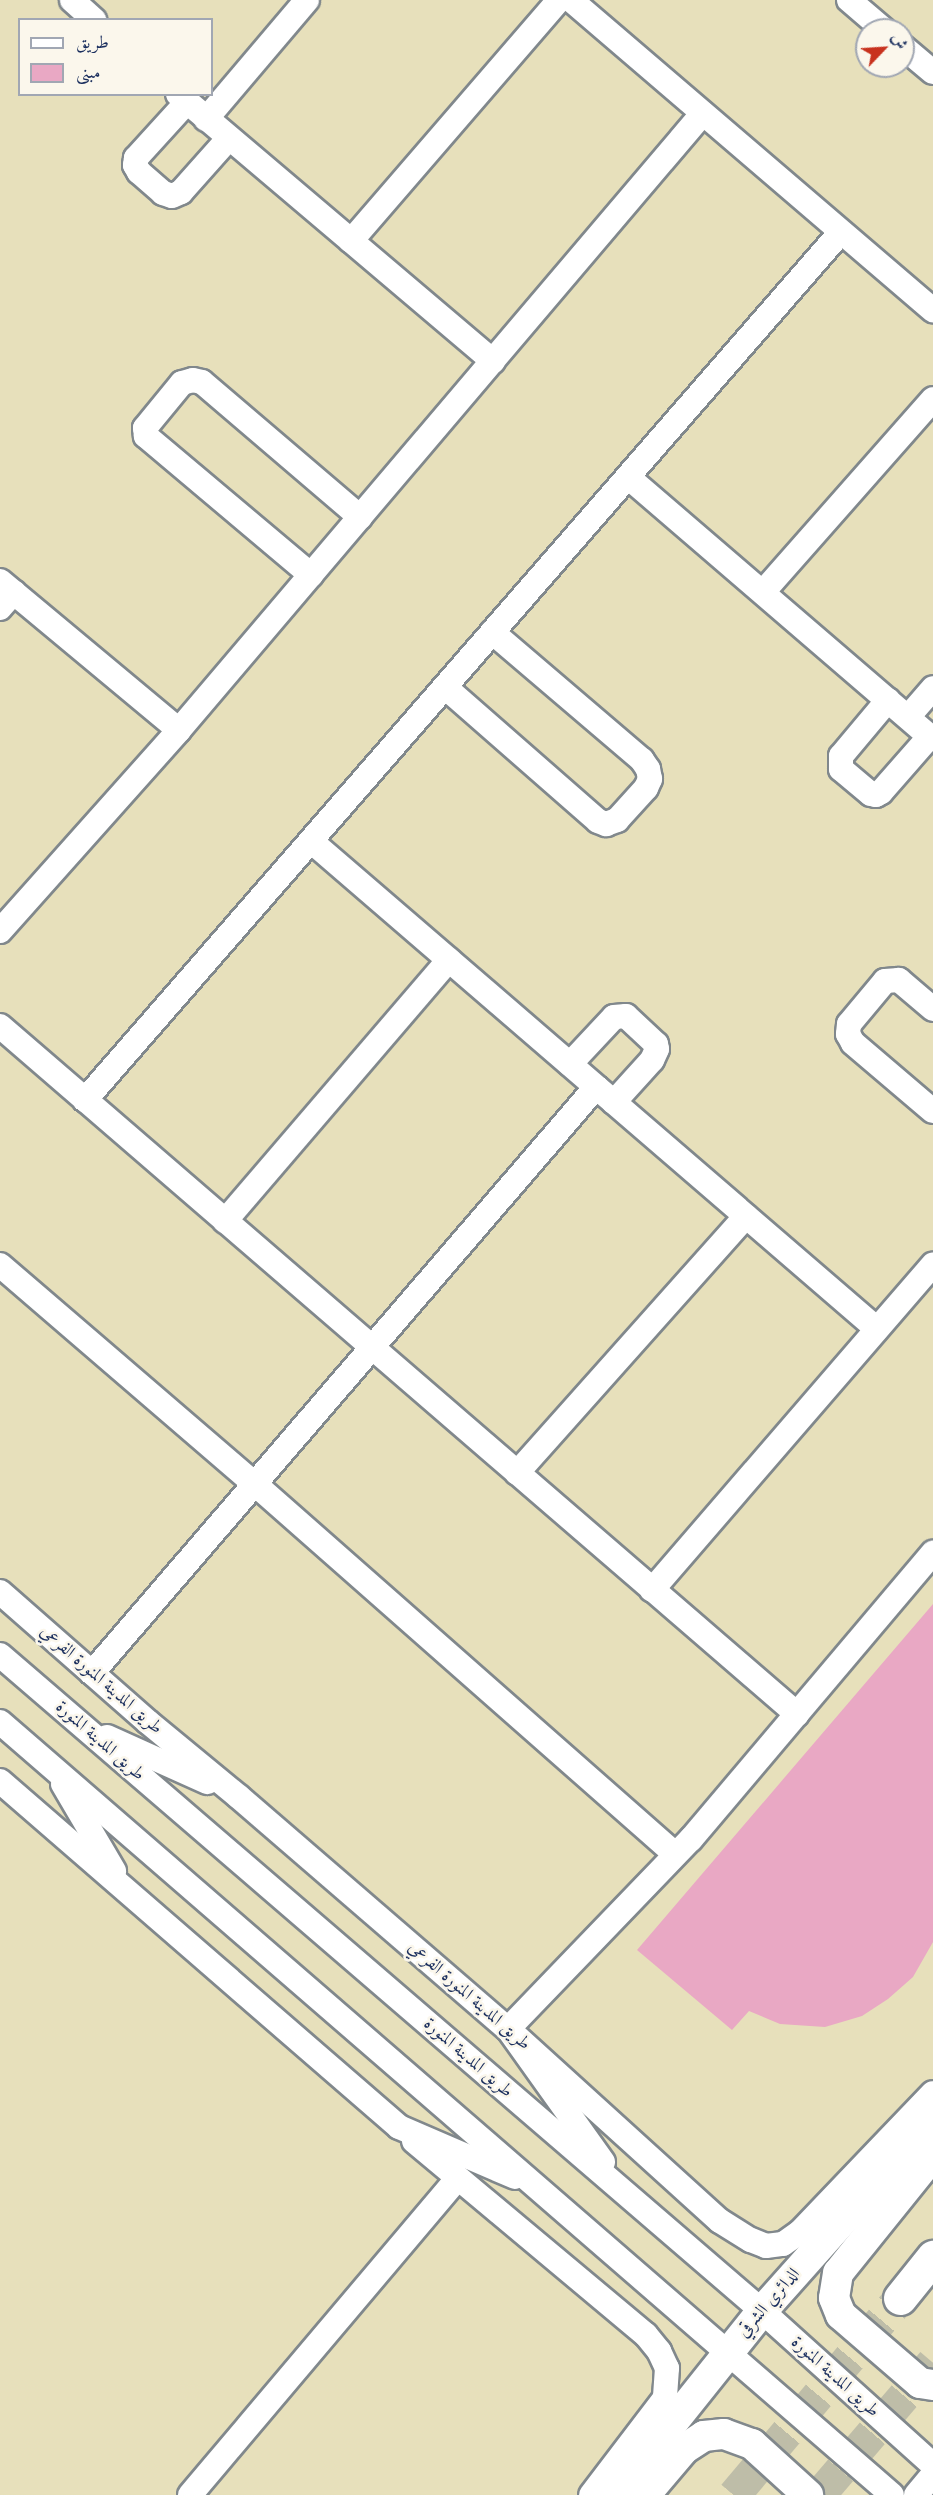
<!DOCTYPE html>
<meta charset="utf-8">
<style>
body{margin:0}
#map{position:relative;width:933px;height:2495px;overflow:hidden;background:#e7e0bb;font-family:Cardo,Amiri,serif}
div>[style]{position:absolute}
.building>*{inset:0;background:#e9a8c4}
.highway-tunnel>*{height:33px;margin-top:-16.5px;transform-origin:0;background:repeating-linear-gradient(90deg,#bebda8 0 33px,transparent 0 49px)}
.roads{filter:drop-shadow(2px 0 #81888c) drop-shadow(-2px 0 #81888c) drop-shadow(0 2px #81888c) drop-shadow(0 -2px #81888c)}
.minor>*{height:24px;margin:-12px;padding:0 12px;transform-origin:12px;border-radius:12px;background:#fff}
.major>*{height:30px;margin:-15px;padding:0 15px;transform-origin:15px;border-radius:15px;background:#fff}
.highway>*{height:33px;margin:-16.5px;padding:0 16.5px;transform-origin:16.5px;border-radius:16.5px;background:#fff}
span{translate:-50% -50%;white-space:nowrap;text-align:center;line-height:1.15;-webkit-text-stroke:5px #fbf7ec;paint-order:stroke}
.street-label{font-size:18px;color:#1b2f5e}
.legend{position:absolute;left:18px;top:18px;width:195px;height:78px;box-sizing:border-box;background:#fbf7ec;border:2px solid #a1a7b3;margin:0;padding:8px 10px;list-style:none;font-size:18px;color:#1b2f5e}
.legend li{display:flex;align-items:center;gap:12px;height:30px}
.legend b{width:30px;border:2px solid #a1a7b3}
.north{position:absolute;left:855px;top:18px;width:60px;height:60px;box-sizing:border-box;background:#fbf7ec;border:2px solid #a1a7b3;border-radius:50%;rotate:65deg;font-size:16px;font-weight:700;line-height:24px;text-align:center;color:#1b2f5e}
.north::after{content:'';display:block;margin:auto;width:21px;height:27px;background:#c8321e;clip-path:polygon(50% 0,100% 100%,50% 72%,0 100%)}
</style>
<div id="map">
<div class="building">
<i style="clip-path:polygon(933px 1604px,933px 1942px,913px 1977px,888px 1999px,862px 2016px,825px 2027px,780px 2024px,749px 2011px,732px 2030px,637px 1950px)"></i>
</div>
<div class="highway-tunnel">
<i style="left:734px;top:2495px;width:258px;rotate:-49.9deg"></i>
<i style="left:819px;top:2495px;width:175px;rotate:-49.4deg"></i>
</div>
<div class="roads">
<div class="minor">
<i style="left:72px;top:0;width:30px;rotate:42deg"></i>
<i style="left:571px;top:0;width:477px;rotate:40.6deg"></i>
<i style="left:849px;top:0;width:46px;rotate:40.6deg"></i>
<i style="left:903px;top:47px;width:39px;rotate:40deg"></i>
<i style="left:178px;top:94px;width:413px;rotate:40.3deg"></i>
<i style="left:187px;top:102px;width:76px;rotate:132.3deg"></i>
<i style="left:136px;top:158px;width:7px;rotate:98deg"></i>
<i style="left:135px;top:165px;width:8px;rotate:60deg"></i>
<i style="left:139px;top:172px;width:32px;rotate:41deg"></i>
<i style="left:163px;top:193px;width:9px;rotate:18deg"></i>
<i style="left:172px;top:196px;width:10px;rotate:-24deg"></i>
<i style="left:181px;top:192px;width:72px;rotate:-48.4deg"></i>
<i style="left:206px;top:119px;width:156px;rotate:-49.7deg"></i>
<i style="left:351px;top:241px;width:318px;rotate:-49.2deg"></i>
<i style="left:628px;top:477px;width:402px;rotate:40.7deg"></i>
<i style="left:311px;top:575px;width:216px;rotate:-139.9deg"></i>
<i style="left:146px;top:436px;width:8px;rotate:-97deg"></i>
<i style="left:145px;top:428px;width:58px;rotate:-50.6deg"></i>
<i style="left:182px;top:383px;width:11px;rotate:-15deg"></i>
<i style="left:193px;top:380px;width:9px;rotate:13deg"></i>
<i style="left:202px;top:382px;width:208px;rotate:40.5deg"></i>
<i style="left:0;top:581px;width:233px;rotate:39.8deg"></i>
<i style="left:763px;top:592px;width:257px;rotate:-48.6deg"></i>
<i style="left:0;top:608px;width:21px;rotate:-49deg"></i>
<i style="left:445px;top:687px;width:203px;rotate:41.2deg"></i>
<i style="left:598px;top:821px;width:9px;rotate:21deg"></i>
<i style="left:606px;top:824px;width:12px;rotate:-20deg"></i>
<i style="left:617px;top:820px;width:43px;rotate:-47.8deg"></i>
<i style="left:646px;top:788px;width:10px;rotate:-66deg"></i>
<i style="left:650px;top:779px;width:10px;rotate:-101deg"></i>
<i style="left:648px;top:769px;width:11px;rotate:-124deg"></i>
<i style="left:642px;top:760px;width:197px;rotate:-139.5deg"></i>
<i style="left:888px;top:700px;width:73px;rotate:130deg"></i>
<i style="left:841px;top:756px;width:13px;rotate:90deg"></i>
<i style="left:841px;top:769px;width:39px;rotate:40deg"></i>
<i style="left:871px;top:794px;width:5px;rotate:11deg"></i>
<i style="left:876px;top:795px;width:6px;rotate:-31deg"></i>
<i style="left:881px;top:792px;width:74px;rotate:-48.8deg"></i>
<i style="left:908px;top:717px;width:38px;rotate:-49deg"></i>
<i style="left:311px;top:841px;width:747px;rotate:40.77deg"></i>
<i style="left:0;top:931px;width:269px;rotate:-48.3deg"></i>
<i style="left:179px;top:730px;width:809px;rotate:-49.66deg"></i>
<i style="left:933px;top:1009px;width:45px;rotate:-139.5deg"></i>
<i style="left:899px;top:980px;width:14px;rotate:176deg"></i>
<i style="left:885px;top:981px;width:56px;rotate:129.9deg"></i>
<i style="left:849px;top:1024px;width:10px;rotate:96deg"></i>
<i style="left:848px;top:1034px;width:10px;rotate:61deg"></i>
<i style="left:853px;top:1043px;width:105px;rotate:40.4deg"></i>
<i style="left:0;top:1026px;width:1053px;rotate:40.8deg"></i>
<i style="left:570px;top:1064px;width:64px;rotate:-46.9deg"></i>
<i style="left:614px;top:1017px;width:12px;rotate:-5deg"></i>
<i style="left:626px;top:1016px;width:41px;rotate:43deg"></i>
<i style="left:656px;top:1044px;width:5px;rotate:79deg"></i>
<i style="left:657px;top:1049px;width:12px;rotate:114deg"></i>
<i style="left:652px;top:1060px;width:57px;rotate:132.1deg"></i>
<i style="left:85px;top:1100px;width:1151px;rotate:-48.95deg"></i>
<i style="left:225px;top:1221px;width:344px;rotate:-49.4deg"></i>
<i style="left:0;top:1265px;width:336px;rotate:40.7deg"></i>
<i style="left:255px;top:1484px;width:560px;rotate:41.38deg"></i>
<i style="left:517px;top:1473px;width:344px;rotate:-48.3deg"></i>
<i style="left:652px;top:1590px;width:430px;rotate:-49.2deg"></i>
<i style="left:0;top:1592px;width:197px;rotate:41.3deg"></i>
<i style="left:148px;top:1722px;width:118px;rotate:39.5deg"></i>
<i style="left:239px;top:1797px;width:355px;rotate:40.8deg"></i>
<i style="left:508px;top:2029px;width:286px;rotate:42.2deg"></i>
<i style="left:720px;top:2221px;width:36px;rotate:32deg"></i>
<i style="left:751px;top:2240px;width:16px;rotate:22deg"></i>
<i style="left:766px;top:2246px;width:17px;rotate:-7deg"></i>
<i style="left:783px;top:2244px;width:21px;rotate:-35deg"></i>
<i style="left:800px;top:2232px;width:192px;rotate:-46.3deg"></i>
<i style="left:0;top:1655px;width:1005px;rotate:40.72deg"></i>
<i style="left:762px;top:2311px;width:230px;rotate:42deg"></i>
<i style="left:92px;top:1673px;width:773px;rotate:-49.3deg"></i>
<i style="left:0;top:1722px;width:1180px;rotate:40.91deg"></i>
<i style="left:107px;top:1737px;width:110px;rotate:24.2deg"></i>
<i style="left:0;top:1781px;width:528px;rotate:40.93deg"></i>
<i style="left:399px;top:2127px;width:126px;rotate:23.3deg"></i>
<i style="left:63px;top:1784px;width:101px;rotate:59.6deg"></i>
<i style="left:414px;top:2141px;width:302px;rotate:39.9deg"></i>
<i style="left:646px;top:2335px;width:21px;rotate:51deg"></i>
<i style="left:659px;top:2351px;width:19px;rotate:65deg"></i>
<i style="left:667px;top:2368px;width:30px;rotate:94deg"></i>
<i style="left:665px;top:2398px;width:122px;rotate:127.3deg"></i>
<i style="left:603px;top:2162px;width:163px;rotate:-125.5deg"></i>
<i style="left:508px;top:2029px;width:264px;rotate:-46.1deg"></i>
<i style="left:691px;top:1839px;width:375px;rotate:-49.8deg"></i>
<i style="left:190px;top:2495px;width:414px;rotate:-49.8deg"></i>
<i style="left:916px;top:2495px;width:26px;rotate:-50deg"></i>
</div>
<div class="major">
<i style="left:933px;top:2155px;width:151px;rotate:128.8deg"></i>
<i style="left:838px;top:2273px;width:25px;rotate:99deg"></i>
<i style="left:834px;top:2298px;width:18px;rotate:68deg"></i>
<i style="left:841px;top:2315px;width:104px;rotate:40.7deg"></i>
<i style="left:920px;top:2383px;width:13px;rotate:9deg"></i>
<i style="left:615px;top:2495px;width:236px;rotate:-51.4deg"></i>
<i style="left:762px;top:2311px;width:257px;rotate:-48.3deg"></i>
<i style="left:645px;top:2495px;width:60px;rotate:-49.7deg"></i>
<i style="left:684px;top:2449px;width:24px;rotate:-33deg"></i>
<i style="left:704px;top:2436px;width:20px;rotate:-6deg"></i>
<i style="left:724px;top:2434px;width:30px;rotate:20deg"></i>
<i style="left:752px;top:2444px;width:76px;rotate:42.3deg"></i>
</div>
<div class="highway">
<i style="left:900px;top:2298px;width:53px;rotate:-51.2deg"></i>
</div>
</div>
<div class="street-label">
<span style="left:101px;top:1680px;rotate:41deg">طريق المدينة المنورة الفرعي</span>
<span style="left:100px;top:1741px;rotate:41deg">طريق المدينة المنورة</span>
<span style="left:469px;top:1996px;rotate:41deg">طريق المدينة المنورة الفرعي</span>
<span style="left:468px;top:2058px;rotate:41deg">طريق المدينة المنورة</span>
<span style="left:769px;top:2303px;rotate:-49deg">الدائري الشرقي</span>
<span style="left:835px;top:2377px;rotate:42deg">طريق المدينة المنورة</span>
</div>
<ul class="legend">
<li><b style="height:8px;background:#fff"></b>طريق</li>
<li><b style="height:16px;background:#e9a8c4"></b>مبنى</li>
</ul>
<div class="north">ش</div>
</div>
